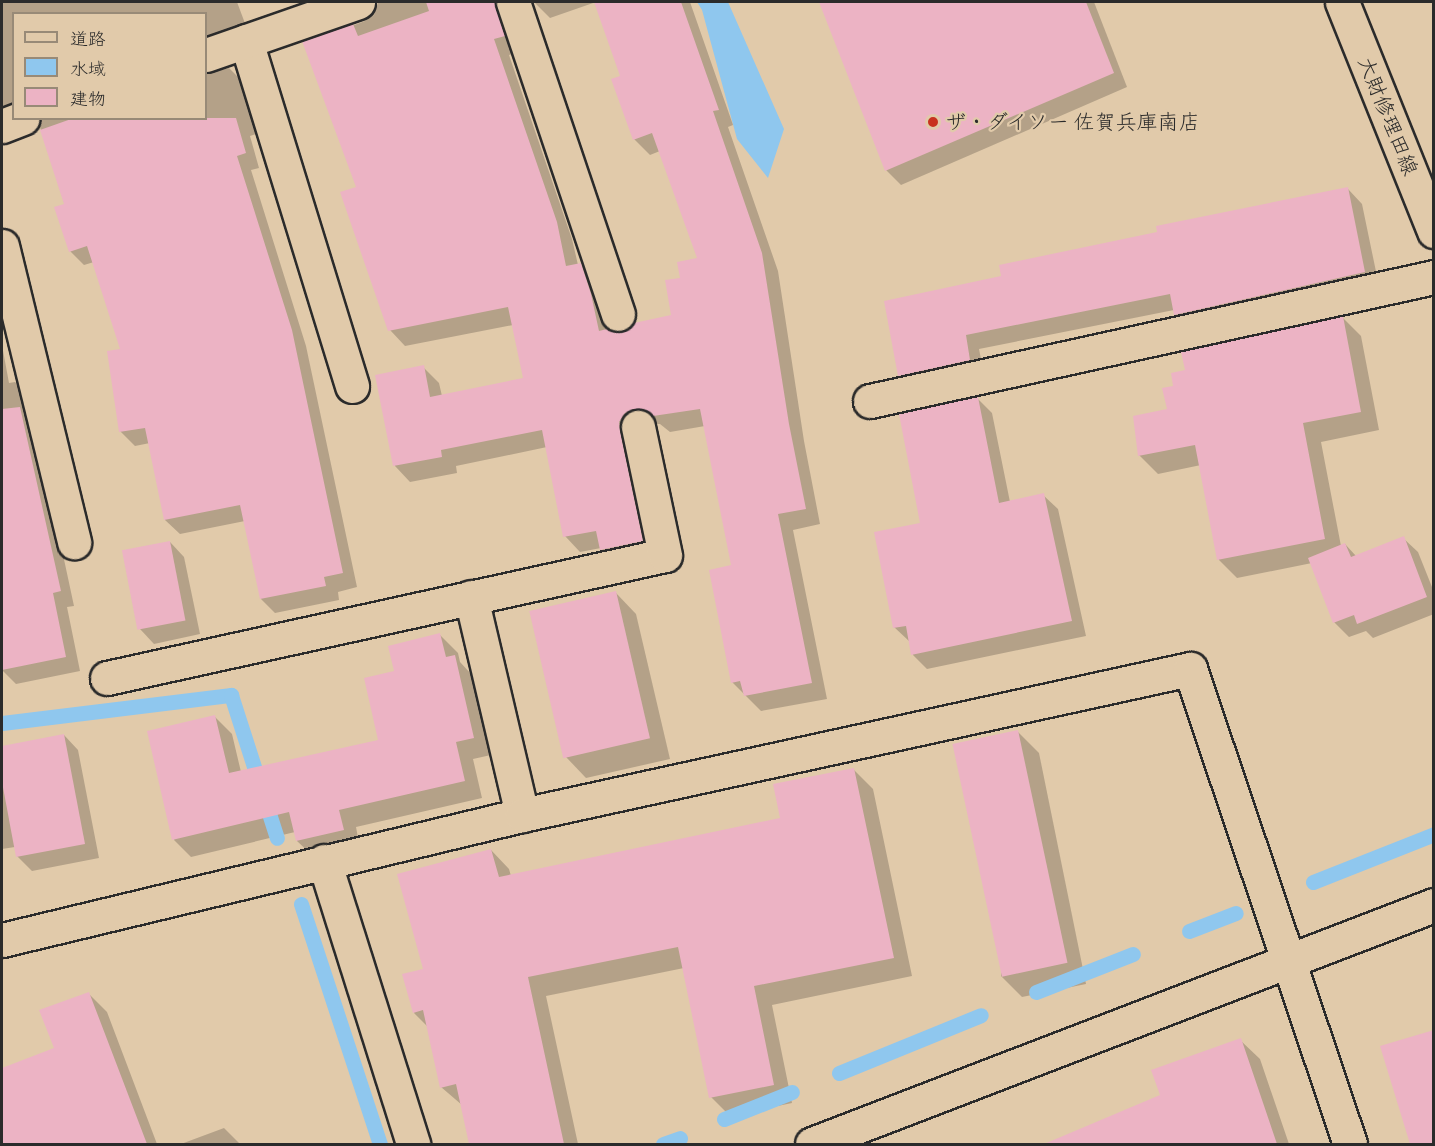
<!DOCTYPE html>
<meta charset="utf-8">
<style>
body{margin:0}
#map{position:relative;width:1435px;height:1146px;overflow:hidden;background:#e1caaa;font-family:"Patrick Hand","Klee One",sans-serif}
div>[style]{position:absolute}
.water>*{inset:0;background:#8fc7ee}
.shadow>*{inset:0;background:#0003}
.stream>*{height:15px;margin:-7.5px;padding:0 7.5px;transform-origin:7.5px;border-radius:7.5px;background:#8fc7ee}
.building>*{inset:0;background:#ecb3c4;transform-origin:0 0}
.roads{filter:drop-shadow(2px 0 #2b2b2b) drop-shadow(-2px 0 #2b2b2b) drop-shadow(0 2px #2b2b2b) drop-shadow(0 -2px #2b2b2b)}
.minor>*{height:33px;margin:-16.5px;padding:0 16.5px;transform-origin:16.5px;border-radius:16.5px;background:#e1caaa}
.tertiary>*{height:33px;margin:-16.5px;padding:0 16.5px;transform-origin:16.5px;border-radius:16.5px;background:#e1caaa}
.dots>*{width:16px;height:16px;translate:-50% -50%;box-sizing:border-box;border:3px solid #e1caaa;border-radius:50%}
span{translate:-50% -50%;white-space:nowrap;text-align:center;line-height:1.15;-webkit-text-stroke:4.5px #e1caaa;paint-order:stroke}
.street-label{font-size:21px;color:#2b2b2b}
.poi-label{font-size:21px;color:#2b2b2b}
.left{translate:0 -50%;text-align:left}
.frame{position:absolute;inset:0;border:3px solid #2b2b2b;pointer-events:none}
.legend{position:absolute;left:12px;top:12px;width:195px;height:108px;box-sizing:border-box;background:#e1caaa;border:2px solid #988a77;margin:0;padding:8px 10px;list-style:none;font-size:18px;color:#2b2b2b}
.legend li{display:flex;align-items:center;gap:12px;height:30px}
.legend b{width:30px;border:2px solid #988a77}
</style>
<div id="map">
<div class="water">
<i style="clip-path:polygon(697px 2px,728px 2px,784px 129px,768px 178px,737px 139px,702px 10px)"></i>
</div>
<div class="shadow">
<i style="clip-path:polygon(2px 2px,237px 2px,249px 34px,206px 58px,206px 14px,14px 14px,14px 112px,2px 116px)"></i>
<i style="clip-path:polygon(378px 2px,520px 2px,519px 52px,509px 55px,572px 239px,578px 265px,581px 265px,596px 280px,611px 331px,624px 333px,673px 316px,681px 280px,699px 260px,660px 151px,650px 155px,634px 139px,622px 77px,596px 2px,690px 2px,733px 125px,728px 127px,778px 271px,804px 441px,820px 524px,793px 530px,827px 699px,761px 711px,732px 682px,733px 567px,705px 426px,670px 432px,660px 424px,650px 424px,658px 556px,617px 565px,601px 548px,580px 552px,565px 536px,547px 447px,456px 466px,457px 473px,410px 482px,395px 466px,377px 376px,423px 367px,439px 383px,442px 396px,524px 379px,513px 325px,405px 346px,390px 330px,358px 188px,304px 44px,365px 21px,374px 15px)"></i>
<i style="clip-path:polygon(534px 2px,596px 2px,550px 18px)"></i>
<i style="clip-path:polygon(820px 2px,1094px 2px,1127px 87px,901px 185px,886px 170px)"></i>
<i style="clip-path:polygon(229px 68px,244px 83px,259px 133px,250px 136px,259px 168px,251px 170px,306px 346px,357px 587px,338px 592px,339px 600px,275px 613px,261px 599px,245px 521px,180px 534px,165px 520px,150px 443px,135px 446px,120px 431px,122px 351px,94px 262px,84px 265px,70px 251px,65px 205px,40px 127px,41px 118px,206px 118px,206px 74px)"></i>
<i style="clip-path:polygon(1348px 189px,1362px 204px,1379px 286px,1190px 329px,1175px 314px,1174px 310px,979px 349px,984px 374px,914px 389px,900px 375px,1003px 278px,1159px 234px)"></i>
<i style="clip-path:polygon(1343px 318px,1361px 336px,1379px 430px,1321px 442px,1341px 546px,1345px 544px,1356px 556px,1403px 538px,1418px 552px,1434px 592px,1434px 614px,1373px 638px,1366px 631px,1349px 637px,1334px 622px,1312px 563px,1237px 578px,1219px 560px,1201px 465px,1158px 474px,1139px 455px,1168px 411px,1175px 387px)"></i>
<i style="clip-path:polygon(2px 345px,9px 383px,15px 382px,29px 396px,74px 606px,67px 607px,80px 671px,16px 684px,2px 670px)"></i>
<i style="clip-path:polygon(977px 398px,992px 413px,1010px 502px,1043px 495px,1058px 509px,1086px 636px,927px 669px,913px 655px,910px 642px,894px 627px,922px 524px)"></i>
<i style="clip-path:polygon(170px 542px,184px 557px,200px 634px,154px 644px,140px 629px)"></i>
<i style="clip-path:polygon(616px 593px,636px 614px,670px 759px,586px 778px,566px 757px)"></i>
<i style="clip-path:polygon(440px 635px,458px 653px,460px 662px,472px 675px,491px 755px,473px 759px,482px 798px,356px 827px,360px 848px,315px 858px,297px 841px,295px 832px,191px 857px,174px 840px,214px 716px,232px 734px,241px 772px,380px 741px,396px 672px)"></i>
<i style="clip-path:polygon(1018px 732px,1039px 753px,1086px 984px,1022px 997px,1001px 976px)"></i>
<i style="clip-path:polygon(64px 735px,78px 750px,99px 858px,32px 871px,17px 856px,15px 847px,2px 849px,2px 747px)"></i>
<i style="clip-path:polygon(854px 770px,873px 789px,912px 976px,772px 1005px,792px 1103px,730px 1116px,711px 1097px,684px 968px,546px 996px,578px 1144px,471px 1144px,462px 1105px,441px 1087px,428px 1027px,414px 1013px,425px 970px,491px 850px,509px 869px,511px 876px,782px 820px)"></i>
<i style="clip-path:polygon(88px 993px,107px 1012px,157px 1144px,2px 1144px,2px 1069px,56px 1049px)"></i>
<i style="clip-path:polygon(1240px 1040px,1260px 1059px,1289px 1144px,1100px 1144px,1093px 1125px,1162px 1096px)"></i>
<i style="clip-path:polygon(224px 1128px,240px 1144px,181px 1144px)"></i>
</div>
<div class="stream">
<i style="left:2px;top:723px;width:231px;rotate:-7deg"></i>
<i style="left:231px;top:695px;width:150px;rotate:72.2deg"></i>
<i style="left:1313px;top:882px;width:130px;rotate:-21.6deg"></i>
<i style="left:301px;top:904px;width:253px;rotate:71.8deg"></i>
<i style="left:1189px;top:931px;width:50px;rotate:-21deg"></i>
<i style="left:1036px;top:992px;width:104px;rotate:-21.4deg"></i>
<i style="left:839px;top:1073px;width:153px;rotate:-22.2deg"></i>
<i style="left:724px;top:1119px;width:73px;rotate:-21.7deg"></i>
<i style="left:663px;top:1144px;width:18px;rotate:-19deg"></i>
</div>
<div class="building">
<i style="clip-path:polygon(426px 2px,495px 2px,505px 36px,494px 39px,557px 222px,566px 266px,581px 263px,591px 294px,599px 331px,607px 329px,615px 332px,625px 332px,634px 323px,671px 315px,665px 280px,680px 278px,677px 262px,697px 258px,652px 133px,633px 140px,611px 79px,620px 76px,594px 2px,681px 2px,719px 110px,713px 111px,762px 253px,789px 424px,806px 509px,778px 514px,812px 683px,744px 696px,740px 681px,731px 683px,709px 570px,731px 565px,700px 409px,653px 416px,643px 409px,634px 409px,625px 413px,619px 422px,620px 431px,643px 541px,600px 550px,596px 531px,563px 537px,542px 430px,441px 450px,442px 457px,393px 466px,375px 375px,424px 365px,430px 397px,523px 378px,508px 307px,388px 331px,340px 192px,356px 187px,302px 41px,353px 24px,358px 36px,429px 11px)"></i>
<i style="clip-path:polygon(819px 2px,1086px 2px,1114px 73px,885px 171px)"></i>
<i style="clip-path:polygon(74px 118px,236px 118px,246px 153px,237px 156px,292px 330px,343px 573px,324px 577px,326px 586px,260px 599px,240px 505px,164px 520px,145px 428px,119px 432px,107px 351px,120px 349px,87px 246px,69px 252px,54px 207px,64px 204px,40px 130px)"></i>
<i style="clip-path:polygon(1348px 187px,1365px 272px,1174px 315px,1170px 294px,966px 335px,970px 360px,898px 376px,884px 301px,1001px 276px,999px 265px,1157px 232px,1156px 226px)"></i>
<i style="clip-path:polygon(1343px 316px,1361px 412px,1303px 423px,1325px 539px,1217px 560px,1195px 445px,1138px 456px,1133px 416px,1167px 409px,1162px 388px,1173px 386px,1171px 373px,1185px 370px,1181px 352px)"></i>
<i style="clip-path:polygon(978px 397px,999px 503px,1044px 493px,1072px 621px,911px 655px,906px 626px,893px 628px,874px 532px,920px 523px,899px 414px)"></i>
<i style="clip-path:polygon(20px 407px,61px 591px,53px 593px,66px 657px,2px 670px,2px 409px)"></i>
<i style="clip-path:polygon(1404px 536px,1427px 597px,1357px 624px,1354px 615px,1333px 623px,1308px 558px,1345px 543px,1351px 557px)"></i>
<i style="left:170px;top:541px;width:81px;height:49px;rotate:79deg"></i>
<i style="left:616px;top:591px;width:151px;height:89px;rotate:77deg"></i>
<i style="clip-path:polygon(440px 633px,446px 657px,455px 655px,474px 738px,456px 742px,465px 781px,339px 810px,344px 830px,296px 841px,289px 812px,172px 840px,147px 731px,215px 715px,229px 773px,378px 740px,364px 678px,394px 671px,388px 646px)"></i>
<i style="left:1018px;top:730px;width:238px;height:67px;rotate:78deg"></i>
<i style="clip-path:polygon(64px 734px,85px 844px,16px 857px,2px 782px,2px 746px)"></i>
<i style="clip-path:polygon(854px 768px,894px 958px,754px 986px,774px 1085px,709px 1098px,678px 947px,528px 977px,564px 1144px,469px 1144px,456px 1084px,440px 1088px,423px 1010px,413px 1013px,402px 974px,423px 969px,397px 874px,491px 849px,499px 877px,780px 818px,773px 784px)"></i>
<i style="clip-path:polygon(89px 992px,147px 1144px,2px 1144px,2px 1068px,54px 1048px,39px 1010px)"></i>
<i style="clip-path:polygon(1434px 1030px,1434px 1144px,1410px 1144px,1380px 1046px)"></i>
<i style="clip-path:polygon(1241px 1038px,1277px 1144px,1044px 1144px,1160px 1095px,1151px 1070px)"></i>
</div>
<div class="roads">
<div class="minor">
<i style="left:513px;top:2px;width:329px;rotate:71.4deg"></i>
<i style="left:246px;top:41px;width:361px;rotate:72.9deg"></i>
<i style="left:206px;top:55px;width:161px;rotate:-19.2deg"></i>
<i style="left:2px;top:126px;width:22px;rotate:-21deg"></i>
<i style="left:2px;top:246px;width:305px;rotate:76.3deg"></i>
<i style="left:870px;top:401px;width:577px;rotate:-12.4deg"></i>
<i style="left:471px;top:597px;width:224px;rotate:76.8deg"></i>
<i style="left:107px;top:678px;width:571px;rotate:-12.43deg"></i>
<i style="left:665px;top:555px;width:131px;rotate:-101.9deg"></i>
<i style="left:324px;top:861px;width:297px;rotate:72.5deg"></i>
<i style="left:2px;top:940px;width:535px;rotate:-13.52deg"></i>
<i style="left:522px;top:815px;width:684px;rotate:-12.33deg"></i>
<i style="left:1190px;top:669px;width:501px;rotate:71.38deg"></i>
</div>
<div class="tertiary">
<i style="left:1342px;top:2px;width:247px;rotate:68.1deg"></i>
<i style="left:812px;top:1144px;width:666px;rotate:-21.02deg"></i>
</div>
</div>
<div class="dots">
<i style="left:933px;top:122px;background:#c8321e"></i>
</div>
<div class="street-label">
<span style="left:1388px;top:116px;rotate:68deg">大財修理田線</span>
</div>
<div class="poi-label">
<span class="left" style="left:945px;top:122px">ザ・ダイソー 佐賀兵庫南店</span>
</div>
<div class="frame"></div>
<ul class="legend">
<li><b style="height:8px;background:#e1caaa"></b>道路</li>
<li><b style="height:16px;background:#8fc7ee"></b>水域</li>
<li><b style="height:16px;background:#ecb3c4"></b>建物</li>
</ul>
</div>
